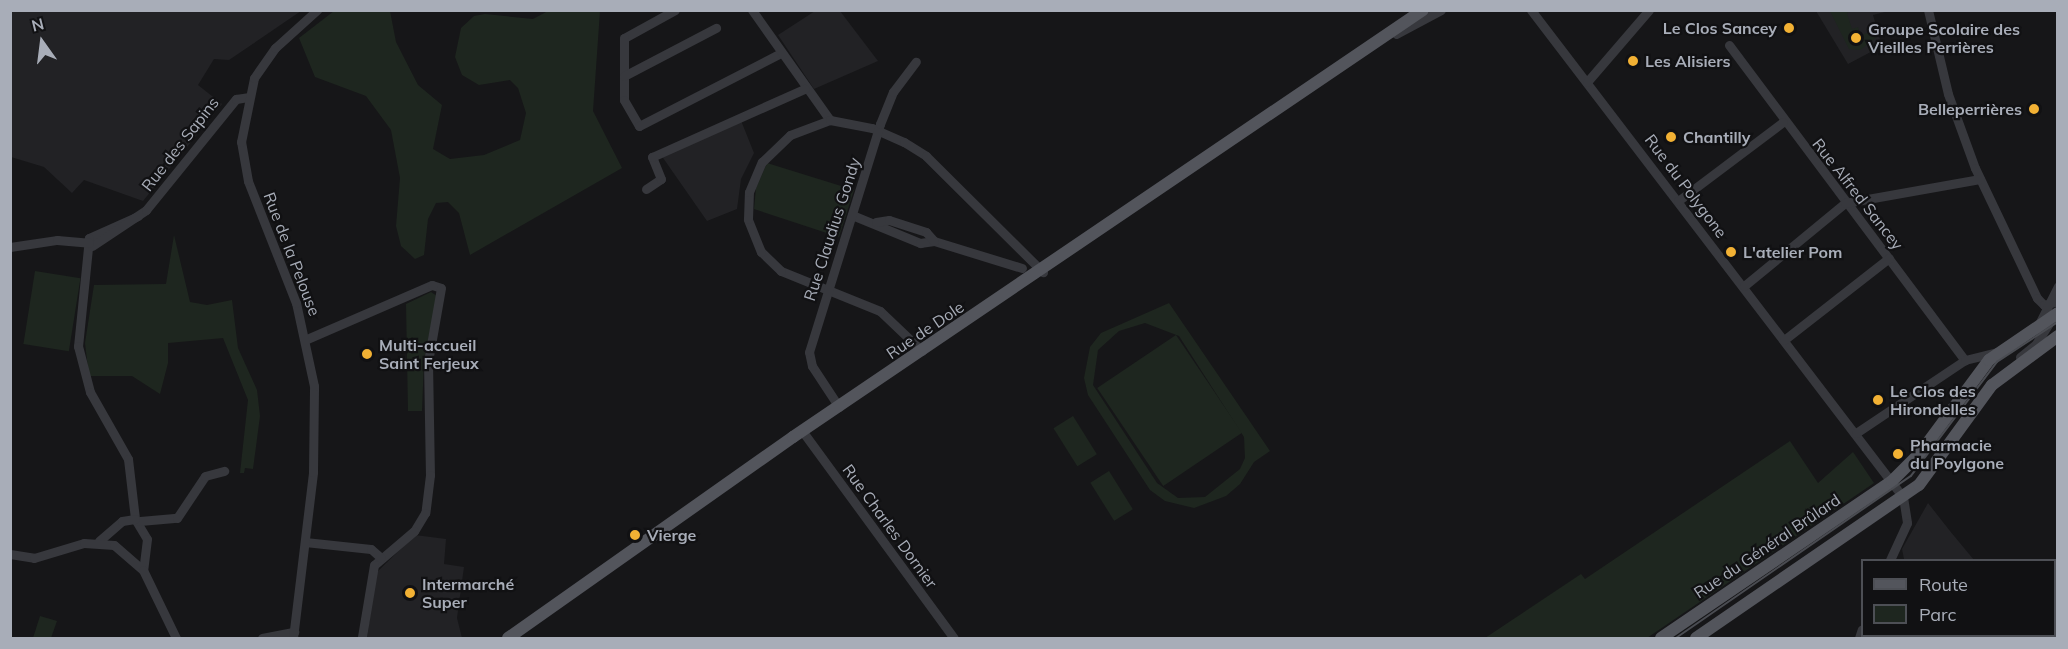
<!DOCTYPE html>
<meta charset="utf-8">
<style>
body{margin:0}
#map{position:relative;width:2068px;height:649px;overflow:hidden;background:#161618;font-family:Mulish,sans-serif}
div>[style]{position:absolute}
.built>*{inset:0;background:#222225}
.green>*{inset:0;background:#1e261f;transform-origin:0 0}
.minor>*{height:9px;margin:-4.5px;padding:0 4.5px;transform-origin:4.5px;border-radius:4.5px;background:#37383d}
.major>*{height:12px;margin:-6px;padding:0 6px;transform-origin:6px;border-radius:6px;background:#53555c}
.tram>*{height:1.5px;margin:-0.75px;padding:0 0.75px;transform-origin:0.75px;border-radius:0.75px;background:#4a4c52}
.dots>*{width:16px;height:16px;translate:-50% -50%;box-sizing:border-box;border:3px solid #111113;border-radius:50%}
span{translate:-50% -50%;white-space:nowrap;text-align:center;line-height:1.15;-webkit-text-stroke:4.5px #111113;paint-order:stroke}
.poi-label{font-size:16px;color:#a8adb8;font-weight:700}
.right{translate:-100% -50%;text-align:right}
.left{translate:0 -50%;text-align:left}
.street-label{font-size:16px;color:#a8adb8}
.frame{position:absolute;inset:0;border:12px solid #a8adb8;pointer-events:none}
.legend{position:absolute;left:1861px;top:559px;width:195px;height:78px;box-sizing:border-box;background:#111113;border:2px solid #4d4f55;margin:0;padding:8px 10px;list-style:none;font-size:18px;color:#a8adb8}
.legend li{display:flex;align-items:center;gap:12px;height:30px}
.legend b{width:30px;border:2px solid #4d4f55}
.north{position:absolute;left:12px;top:12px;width:60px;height:60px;-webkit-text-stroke:4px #111113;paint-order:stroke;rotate:346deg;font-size:16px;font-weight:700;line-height:24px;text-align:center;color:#a8adb8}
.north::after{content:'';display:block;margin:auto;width:21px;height:27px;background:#a8adb8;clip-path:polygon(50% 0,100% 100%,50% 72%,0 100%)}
</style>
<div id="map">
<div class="built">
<i style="clip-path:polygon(10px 11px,11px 10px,301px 11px,229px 60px,214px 59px,198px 85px,222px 104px,143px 201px,84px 180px,72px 193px,44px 167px,11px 157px)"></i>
<i style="clip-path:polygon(815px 11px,840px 11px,878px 61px,814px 89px,778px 35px)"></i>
<i style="clip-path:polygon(1816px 11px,1889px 11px,1873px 15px,1882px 46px,1848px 64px)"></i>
<i style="clip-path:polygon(740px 118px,754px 153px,741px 179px,737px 209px,707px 221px,661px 155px)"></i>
<i style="clip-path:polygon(1928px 503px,1950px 531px,1974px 560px,1904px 559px,1902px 549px)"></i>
<i style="clip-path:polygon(415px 535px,446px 539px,444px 564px,464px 567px,457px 618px,462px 638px,367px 638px,376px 573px)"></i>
</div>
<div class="green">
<i style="clip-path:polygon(334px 11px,390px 11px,396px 42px,418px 85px,442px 105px,433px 149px,450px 159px,484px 155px,520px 140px,526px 113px,518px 88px,510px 80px,479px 85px,462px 75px,455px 57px,461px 28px,474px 16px,485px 14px,533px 19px,548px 11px,600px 11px,593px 111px,622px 168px,470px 255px,459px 213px,448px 202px,436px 203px,428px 219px,424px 255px,415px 259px,401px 246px,396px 226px,400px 178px,391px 130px,366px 96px,315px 77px,299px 38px)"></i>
<i style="clip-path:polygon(1830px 11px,1852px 11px,1847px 13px,1852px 29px,1858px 27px,1861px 35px,1877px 30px,1877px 37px,1860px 50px,1849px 49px)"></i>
<i style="clip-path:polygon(767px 163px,854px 190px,839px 237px,754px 209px,756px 188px)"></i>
<i style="clip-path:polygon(174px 235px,190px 302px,207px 305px,232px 300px,238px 348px,257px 390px,260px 416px,253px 469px,245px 468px,244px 473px,240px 473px,248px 400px,223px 338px,168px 343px,168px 363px,160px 394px,132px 376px,89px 376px,85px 343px,94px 285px,166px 284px)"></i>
<i style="left:35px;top:271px;width:46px;height:74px;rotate:9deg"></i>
<i style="clip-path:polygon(431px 292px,437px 296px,424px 360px,422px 411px,408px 411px,406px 304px)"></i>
<i style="clip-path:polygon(evenodd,1169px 303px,1270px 451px,1254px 462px,1240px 484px,1226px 496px,1194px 508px,1165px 501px,1150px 490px,1088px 395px,1084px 378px,1090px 347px,1101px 333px,1169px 303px,1145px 323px,1179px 336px,1244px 437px,1245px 458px,1240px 469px,1205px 497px,1178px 498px,1157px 483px,1093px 385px,1098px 350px,1119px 331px,1145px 323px)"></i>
<i style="left:1176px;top:335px;width:118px;height:95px;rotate:56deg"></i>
<i style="left:1073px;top:416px;width:45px;height:23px;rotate:58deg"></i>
<i style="clip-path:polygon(1790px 441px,1818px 483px,1853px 452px,1874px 483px,1647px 638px,1485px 638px,1581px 574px,1585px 579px)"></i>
<i style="left:1109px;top:471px;width:45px;height:22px;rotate:58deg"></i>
<i style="clip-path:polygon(2057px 568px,2057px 638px,1997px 638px,2054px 636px)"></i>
<i style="clip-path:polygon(40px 616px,57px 621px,51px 638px,33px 638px)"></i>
</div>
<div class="minor">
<i style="left:675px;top:10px;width:58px;rotate:151.2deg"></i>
<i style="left:624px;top:38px;width:62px;rotate:90deg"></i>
<i style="left:624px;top:100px;width:30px;rotate:60deg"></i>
<i style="left:639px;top:126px;width:160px;rotate:-27.2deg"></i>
<i style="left:752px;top:10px;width:135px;rotate:54.7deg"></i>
<i style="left:1531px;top:10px;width:613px;rotate:52.63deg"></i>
<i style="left:1903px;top:497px;width:26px;rotate:81deg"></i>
<i style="left:1907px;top:523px;width:41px;rotate:114.7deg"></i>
<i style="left:1928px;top:10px;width:86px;rotate:76.6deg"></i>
<i style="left:1948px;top:94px;width:79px;rotate:70deg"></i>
<i style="left:1975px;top:168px;width:144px;rotate:64.5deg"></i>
<i style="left:2037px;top:298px;width:10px;rotate:45deg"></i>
<i style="left:2044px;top:305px;width:15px;rotate:-16deg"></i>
<i style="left:1396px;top:34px;width:51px;rotate:-28.1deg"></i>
<i style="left:1729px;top:45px;width:394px;rotate:53.2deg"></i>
<i style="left:624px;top:76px;width:104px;rotate:-27.6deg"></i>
<i style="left:1587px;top:82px;width:95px;rotate:-49.3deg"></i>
<i style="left:646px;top:189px;width:18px;rotate:-34deg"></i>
<i style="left:661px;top:179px;width:24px;rotate:-112deg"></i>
<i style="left:652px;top:157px;width:167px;rotate:-24.1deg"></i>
<i style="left:1678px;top:201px;width:131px;rotate:-37deg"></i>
<i style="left:852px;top:215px;width:74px;rotate:22.4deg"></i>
<i style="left:920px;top:243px;width:14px;rotate:-8deg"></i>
<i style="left:934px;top:241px;width:92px;rotate:17.1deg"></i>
<i style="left:138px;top:216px;width:54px;rotate:155.8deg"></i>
<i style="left:89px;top:238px;width:109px;rotate:95.8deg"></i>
<i style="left:78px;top:346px;width:48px;rotate:75.4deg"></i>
<i style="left:90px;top:392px;width:77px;rotate:60.4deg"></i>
<i style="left:128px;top:459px;width:60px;rotate:83.3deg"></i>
<i style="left:135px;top:519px;width:23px;rotate:59deg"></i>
<i style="left:147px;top:539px;width:31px;rotate:97deg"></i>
<i style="left:876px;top:222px;width:13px;rotate:-9deg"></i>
<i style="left:889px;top:220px;width:39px;rotate:18deg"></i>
<i style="left:926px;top:232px;width:12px;rotate:48deg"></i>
<i style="left:92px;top:246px;width:65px;rotate:-33.7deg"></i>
<i style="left:146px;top:210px;width:143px;rotate:-51deg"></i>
<i style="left:236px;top:99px;width:12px;rotate:-9deg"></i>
<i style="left:10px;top:247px;width:48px;rotate:-8.5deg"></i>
<i style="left:57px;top:240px;width:32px;rotate:5deg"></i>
<i style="left:1744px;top:286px;width:131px;rotate:-39.4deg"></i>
<i style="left:1845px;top:203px;width:137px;rotate:-10.1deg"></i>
<i style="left:2039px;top:324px;width:42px;rotate:-63.4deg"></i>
<i style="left:307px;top:339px;width:136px;rotate:-23.4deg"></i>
<i style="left:432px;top:285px;width:9px;rotate:18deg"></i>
<i style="left:441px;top:288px;width:75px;rotate:100deg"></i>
<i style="left:428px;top:362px;width:113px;rotate:89deg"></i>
<i style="left:430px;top:475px;width:38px;rotate:97deg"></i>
<i style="left:425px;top:513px;width:21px;rotate:121deg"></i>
<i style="left:414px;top:531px;width:52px;rotate:139.6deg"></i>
<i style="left:374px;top:565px;width:73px;rotate:99.5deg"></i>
<i style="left:1784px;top:340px;width:133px;rotate:-38deg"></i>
<i style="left:922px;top:351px;width:58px;rotate:-136.4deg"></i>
<i style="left:880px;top:311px;width:107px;rotate:-158deg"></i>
<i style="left:781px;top:271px;width:28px;rotate:-136deg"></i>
<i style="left:761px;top:252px;width:35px;rotate:-112deg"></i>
<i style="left:748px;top:219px;width:27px;rotate:-88deg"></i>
<i style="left:749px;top:192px;width:33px;rotate:-67deg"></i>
<i style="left:762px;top:162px;width:39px;rotate:-44deg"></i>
<i style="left:790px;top:135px;width:43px;rotate:-20.6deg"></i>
<i style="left:830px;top:120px;width:43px;rotate:10.8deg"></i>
<i style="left:872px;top:128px;width:35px;rotate:24deg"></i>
<i style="left:904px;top:142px;width:26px;rotate:32deg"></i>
<i style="left:926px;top:156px;width:165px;rotate:44.8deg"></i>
<i style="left:2020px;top:357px;width:21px;rotate:-39deg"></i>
<i style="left:2036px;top:344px;width:32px;rotate:-58deg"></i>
<i style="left:839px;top:407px;width:49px;rotate:-123.4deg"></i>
<i style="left:812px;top:366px;width:14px;rotate:-102deg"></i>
<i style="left:809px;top:352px;width:239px;rotate:-72.7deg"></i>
<i style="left:880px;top:124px;width:35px;rotate:-68deg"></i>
<i style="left:893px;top:92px;width:38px;rotate:-53deg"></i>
<i style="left:803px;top:432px;width:255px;rotate:53.8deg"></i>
<i style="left:1856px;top:433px;width:131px;rotate:-33.8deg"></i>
<i style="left:1965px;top:360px;width:34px;rotate:-14deg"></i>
<i style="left:140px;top:521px;width:37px;rotate:-5deg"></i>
<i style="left:177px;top:518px;width:50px;rotate:-56.3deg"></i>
<i style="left:205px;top:476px;width:20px;rotate:-15deg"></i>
<i style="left:99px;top:541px;width:30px;rotate:-41deg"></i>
<i style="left:122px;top:521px;width:13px;rotate:-9deg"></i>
<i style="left:305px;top:542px;width:66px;rotate:6.1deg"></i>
<i style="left:371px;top:549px;width:13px;rotate:42deg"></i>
<i style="left:10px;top:554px;width:24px;rotate:9deg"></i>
<i style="left:34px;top:558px;width:52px;rotate:-16.7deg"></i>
<i style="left:84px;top:543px;width:30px;rotate:4deg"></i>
<i style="left:114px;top:545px;width:38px;rotate:41deg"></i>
<i style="left:143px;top:570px;width:76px;rotate:64.1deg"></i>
<i style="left:262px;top:638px;width:33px;rotate:-11deg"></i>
<i style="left:293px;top:638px;width:167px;rotate:-83.1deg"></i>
<i style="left:313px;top:472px;width:86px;rotate:-89.3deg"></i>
<i style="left:314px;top:386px;width:85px;rotate:-102.2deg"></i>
<i style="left:296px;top:303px;width:131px;rotate:-111.5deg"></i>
<i style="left:248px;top:181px;width:40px;rotate:-100deg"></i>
<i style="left:241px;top:142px;width:65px;rotate:-78.5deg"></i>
<i style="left:254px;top:78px;width:37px;rotate:-55deg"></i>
<i style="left:275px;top:48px;width:57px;rotate:-42.1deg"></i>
<i style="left:1859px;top:638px;width:9px;rotate:-72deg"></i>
</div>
<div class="major">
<i style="left:508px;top:638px;width:349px;rotate:-35.2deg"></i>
<i style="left:793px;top:437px;width:761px;rotate:-34.13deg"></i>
<i style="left:1661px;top:638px;width:279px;rotate:-34.2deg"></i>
<i style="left:1892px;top:481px;width:40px;rotate:-45deg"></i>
<i style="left:1920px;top:453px;width:116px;rotate:-53.4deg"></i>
<i style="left:1989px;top:360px;width:83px;rotate:-34.3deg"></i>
<i style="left:1696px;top:638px;width:270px;rotate:-34.5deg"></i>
<i style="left:1919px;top:485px;width:124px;rotate:-53.9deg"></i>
<i style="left:1992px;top:385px;width:82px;rotate:-36.6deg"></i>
</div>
<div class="tram">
<i style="left:1676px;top:638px;width:285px;rotate:-34.6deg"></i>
<i style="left:1911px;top:476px;width:143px;rotate:-53deg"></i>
<i style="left:1997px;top:362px;width:73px;rotate:-33.3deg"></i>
</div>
<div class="dots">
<i style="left:1789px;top:28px;background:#f2b134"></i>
<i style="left:1856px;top:38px;background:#f2b134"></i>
<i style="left:1633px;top:61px;background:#f2b134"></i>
<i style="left:2034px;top:109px;background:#f2b134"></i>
<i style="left:1671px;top:137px;background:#f2b134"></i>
<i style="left:1731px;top:252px;background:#f2b134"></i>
<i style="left:367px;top:354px;background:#f2b134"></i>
<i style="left:1878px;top:400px;background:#f2b134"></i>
<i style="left:1898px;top:454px;background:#f2b134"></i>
<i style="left:635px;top:535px;background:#f2b134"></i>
<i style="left:410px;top:593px;background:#f2b134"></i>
</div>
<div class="poi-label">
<span class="right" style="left:1777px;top:28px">Le Clos Sancey</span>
<span class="left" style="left:1868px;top:38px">Groupe Scolaire des<br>Vieilles Perrières</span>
<span class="left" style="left:1645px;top:61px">Les Alisiers</span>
<span class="right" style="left:2022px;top:109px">Belleperrières</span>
<span class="left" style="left:1683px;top:137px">Chantilly</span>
<span class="left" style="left:1743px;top:252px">L'atelier Pom</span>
<span class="left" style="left:379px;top:354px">Multi-accueil<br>Saint Ferjeux</span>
<span class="left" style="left:1890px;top:400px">Le Clos des<br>Hirondelles</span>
<span class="left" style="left:1910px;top:454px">Pharmacie<br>du Poylgone</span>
<span class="left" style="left:647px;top:535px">Vierge</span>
<span class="left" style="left:422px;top:593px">Intermarché<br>Super</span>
</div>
<div class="street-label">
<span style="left:180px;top:144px;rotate:-52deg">Rue des Sapins</span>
<span style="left:1686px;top:186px;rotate:53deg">Rue du Polygone</span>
<span style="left:1858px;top:194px;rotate:52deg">Rue Alfred Sancey</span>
<span style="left:832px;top:229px;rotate:-72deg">Rue Claudius Gondy</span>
<span style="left:292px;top:254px;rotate:69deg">Rue de la Pelouse</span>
<span style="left:925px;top:330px;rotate:-34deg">Rue de Dole</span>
<span style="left:890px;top:526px;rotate:54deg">Rue Charles Dornier</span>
<span style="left:1767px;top:546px;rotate:-34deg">Rue du Général Brûlard</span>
</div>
<div class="frame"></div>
<ul class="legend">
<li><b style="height:8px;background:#53555c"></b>Route</li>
<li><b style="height:16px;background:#1e261f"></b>Parc</li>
</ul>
<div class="north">N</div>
</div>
